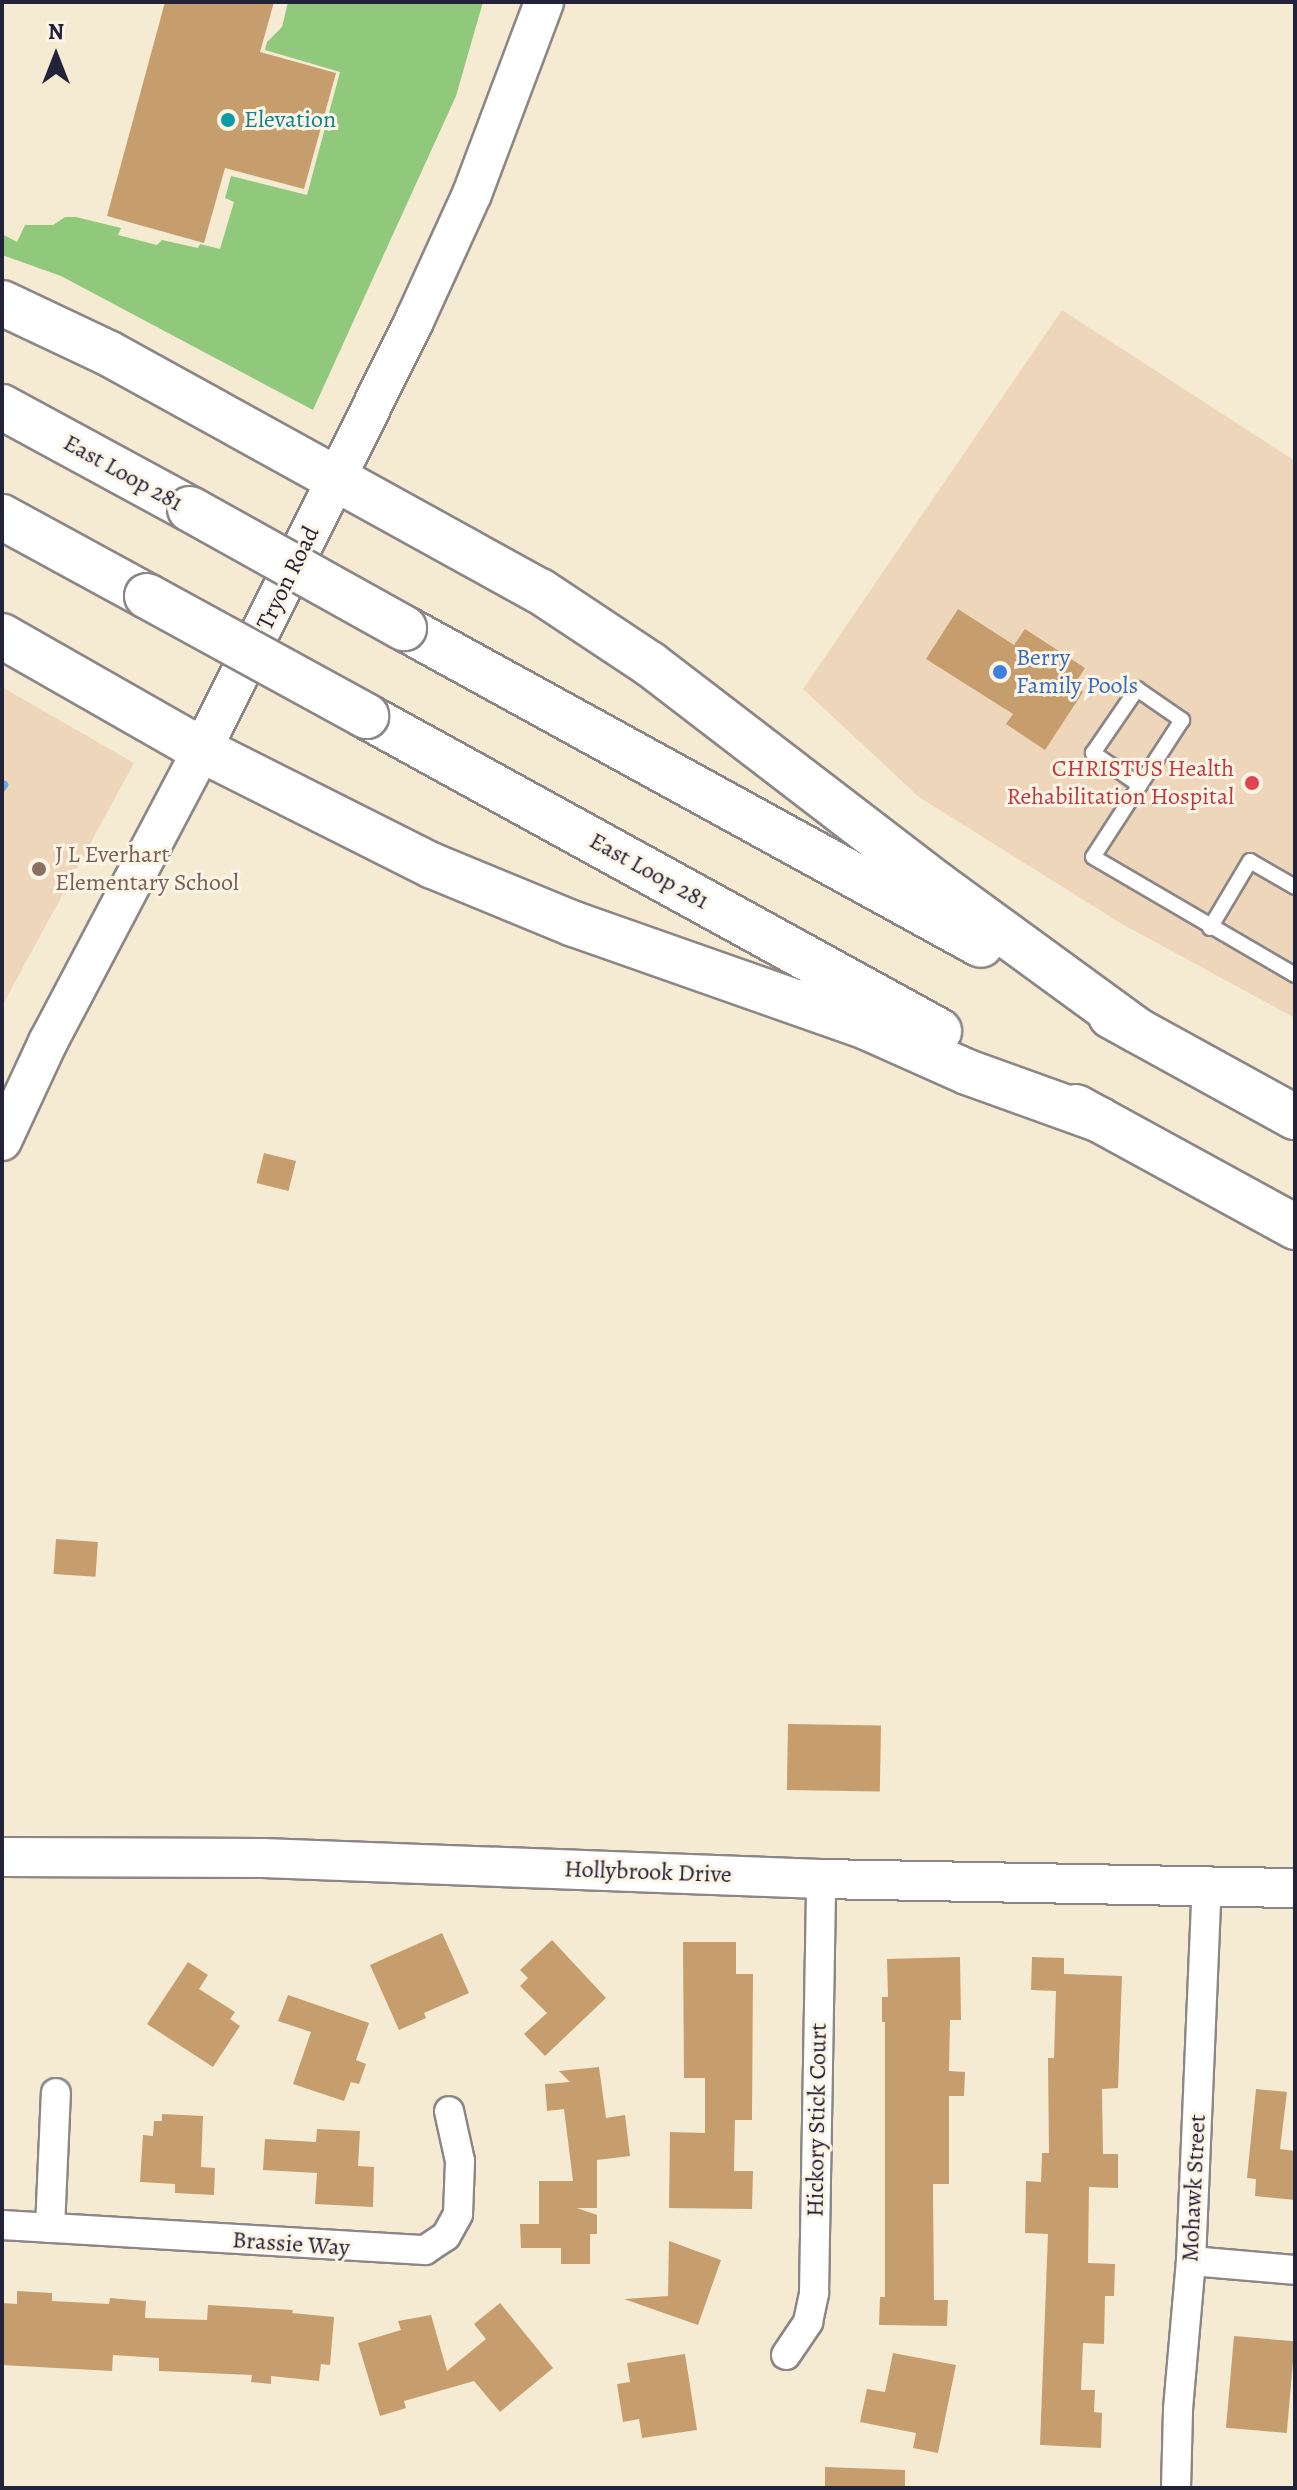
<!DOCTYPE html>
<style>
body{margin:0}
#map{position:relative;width:1297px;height:2490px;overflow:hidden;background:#f5ebd3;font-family:Alegreya,serif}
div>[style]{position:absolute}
.built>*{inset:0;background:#eed6bb}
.green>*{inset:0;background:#91c97c}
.stream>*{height:8px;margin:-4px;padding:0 4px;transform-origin:4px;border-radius:4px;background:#6ea9df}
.building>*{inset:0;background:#c69e6d;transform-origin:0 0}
.roads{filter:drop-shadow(2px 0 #8c8687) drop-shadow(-2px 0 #8c8687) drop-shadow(0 2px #8c8687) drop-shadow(0 -2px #8c8687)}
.lane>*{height:14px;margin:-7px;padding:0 7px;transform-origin:7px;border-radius:7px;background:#fff}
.street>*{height:28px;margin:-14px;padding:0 14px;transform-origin:14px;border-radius:14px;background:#fff}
.secondary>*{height:38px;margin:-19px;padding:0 19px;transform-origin:19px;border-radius:19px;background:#fff}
.highway>*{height:44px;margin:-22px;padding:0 22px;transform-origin:22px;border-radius:22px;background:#fff}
.bridges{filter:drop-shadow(2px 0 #8c8687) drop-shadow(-2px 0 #8c8687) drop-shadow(0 2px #8c8687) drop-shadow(0 -2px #8c8687)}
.highway-bridge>*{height:44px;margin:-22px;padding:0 22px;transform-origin:22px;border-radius:22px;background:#fff}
.dots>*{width:22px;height:22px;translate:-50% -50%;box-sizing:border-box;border:4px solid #fcf5e5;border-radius:50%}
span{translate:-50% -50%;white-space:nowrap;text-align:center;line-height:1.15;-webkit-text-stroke:6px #fcf5e5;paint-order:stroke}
.culture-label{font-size:24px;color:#0d838f}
.left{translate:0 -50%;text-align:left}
.street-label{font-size:24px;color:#22223b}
.shop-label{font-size:24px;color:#366cbe}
.health-label{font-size:24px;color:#be3a42}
.right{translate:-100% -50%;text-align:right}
.education-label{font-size:24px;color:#785e54}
.frame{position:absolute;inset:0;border:4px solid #22223b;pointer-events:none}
.north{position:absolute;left:16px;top:16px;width:80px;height:80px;-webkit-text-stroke:6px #fcf5e5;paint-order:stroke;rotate:0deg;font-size:22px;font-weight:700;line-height:32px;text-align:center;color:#22223b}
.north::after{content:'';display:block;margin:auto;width:28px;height:36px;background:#22223b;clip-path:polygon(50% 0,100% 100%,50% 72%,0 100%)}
</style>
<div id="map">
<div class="built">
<i style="clip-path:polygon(1062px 310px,1295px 461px,1295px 1018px,1122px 924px,919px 797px,803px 689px)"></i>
<i style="clip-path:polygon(2px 687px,134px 763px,2px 1006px)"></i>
</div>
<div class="green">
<i style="clip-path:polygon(288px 2px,483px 2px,456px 96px,313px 410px,61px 276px,2px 255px,2px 234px,17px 242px,25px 225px,53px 225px,65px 217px,76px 217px,121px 228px,118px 235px,157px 245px,162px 240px,198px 248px,200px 244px,220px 249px,234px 202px,225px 198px,231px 176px,307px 195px,340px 72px,265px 50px,267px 42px,282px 27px)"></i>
</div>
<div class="stream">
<i style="left:2px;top:788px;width:4px;rotate:-56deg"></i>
</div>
<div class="building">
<i style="clip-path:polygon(165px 2px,274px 2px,260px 52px,336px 73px,304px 189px,225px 168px,204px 243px,107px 216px)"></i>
<i style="clip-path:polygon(958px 609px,1014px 645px,1025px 629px,1085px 668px,1074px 685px,1083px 692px,1045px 750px,1006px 724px,1013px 714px,926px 659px)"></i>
<i style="left:264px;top:1153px;width:33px;height:31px;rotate:14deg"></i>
<i style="left:56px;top:1539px;width:42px;height:35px;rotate:4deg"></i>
<i style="left:788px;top:1724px;width:93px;height:66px;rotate:1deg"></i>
<i style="clip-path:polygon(442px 1933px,469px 1993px,424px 2013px,426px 2018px,399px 2030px,370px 1965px)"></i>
<i style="clip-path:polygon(552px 1940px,606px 1998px,545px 2056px,524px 2034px,547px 2013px,520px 1986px,528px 1978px,520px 1970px)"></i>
<i style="clip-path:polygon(683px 1942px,736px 1942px,736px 1974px,753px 1974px,752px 2120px,735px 2120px,734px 2171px,753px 2171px,752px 2209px,669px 2208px,670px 2132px,705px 2133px,705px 2078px,684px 2078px)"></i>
<i style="clip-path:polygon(960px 1957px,961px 2020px,950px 2020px,949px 2071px,965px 2072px,964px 2096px,949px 2096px,949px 2184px,933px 2184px,934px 2300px,948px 2300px,947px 2326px,879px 2325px,880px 2297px,885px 2297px,885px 2022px,882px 2022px,882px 1997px,888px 1997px,887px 1959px)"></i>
<i style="clip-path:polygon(1032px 1957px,1064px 1958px,1064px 1974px,1122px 1976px,1118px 2088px,1102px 2089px,1103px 2154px,1118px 2154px,1118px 2188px,1089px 2187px,1088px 2263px,1115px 2264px,1114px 2296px,1105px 2296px,1104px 2344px,1083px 2343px,1081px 2390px,1095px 2390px,1094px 2412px,1102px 2413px,1101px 2448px,1040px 2445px,1048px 2234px,1025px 2233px,1026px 2181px,1041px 2182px,1042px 2153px,1049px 2153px,1048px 2058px,1054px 2058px,1056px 1991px,1031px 1990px)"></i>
<i style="clip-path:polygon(188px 1962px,208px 1975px,199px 1989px,235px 2012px,230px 2019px,240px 2026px,213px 2067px,147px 2024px)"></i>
<i style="clip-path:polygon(288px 1995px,369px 2023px,356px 2060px,366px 2064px,359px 2084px,351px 2082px,344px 2101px,293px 2084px,311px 2032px,278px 2021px)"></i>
<i style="clip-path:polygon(599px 2067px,606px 2118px,625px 2115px,630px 2156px,597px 2160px,597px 2208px,577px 2208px,597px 2215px,597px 2234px,590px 2234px,590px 2264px,561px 2264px,561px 2248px,521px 2248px,520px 2224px,539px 2224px,539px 2181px,573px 2181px,564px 2109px,547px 2111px,545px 2084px,570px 2082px,559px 2071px)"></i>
<i style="clip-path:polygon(1256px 2089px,1287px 2092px,1280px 2149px,1295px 2151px,1295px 2200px,1255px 2196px,1256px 2179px,1247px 2178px)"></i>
<i style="clip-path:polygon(162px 2114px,203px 2116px,201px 2167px,215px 2168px,214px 2195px,175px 2193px,175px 2184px,140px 2182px,143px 2135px,153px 2136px,154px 2121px,162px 2121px)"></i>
<i style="clip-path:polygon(317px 2129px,360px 2131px,358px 2166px,374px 2167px,373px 2207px,315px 2204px,317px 2173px,263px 2170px,265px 2139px,316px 2142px)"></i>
<i style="clip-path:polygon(669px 2241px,721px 2260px,698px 2325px,624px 2299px,668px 2296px)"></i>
<i style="clip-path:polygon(17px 2291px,52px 2293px,52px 2301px,109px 2304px,110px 2298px,146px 2301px,145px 2318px,207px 2320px,208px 2305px,293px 2310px,292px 2313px,334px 2317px,330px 2365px,321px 2364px,319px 2381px,271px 2376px,271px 2384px,251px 2382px,252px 2375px,159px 2371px,159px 2358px,113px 2355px,112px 2371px,2px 2365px,2px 2303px,17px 2304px)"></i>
<i style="clip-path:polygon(500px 2303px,553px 2368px,500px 2412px,474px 2381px,404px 2401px,406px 2408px,380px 2416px,358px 2343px,401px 2330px,398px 2321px,431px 2315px,447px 2371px,486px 2339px,474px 2324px)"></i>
<i style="left:1234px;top:2336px;width:61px;height:92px;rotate:5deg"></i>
<i style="clip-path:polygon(893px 2353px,956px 2365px,938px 2453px,913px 2448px,916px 2433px,860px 2422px,867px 2389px,885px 2392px)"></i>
<i style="clip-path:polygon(685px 2354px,697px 2430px,642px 2438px,639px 2419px,623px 2422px,617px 2384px,630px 2382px,627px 2363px)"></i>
<i style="clip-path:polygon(825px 2467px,905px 2470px,905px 2488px,825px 2488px)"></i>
</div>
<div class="roads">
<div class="lane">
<i style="left:1138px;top:784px;width:55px;rotate:-145.4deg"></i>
<i style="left:1093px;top:753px;width:78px;rotate:-55.5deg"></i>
<i style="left:1137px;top:689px;width:55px;rotate:34.6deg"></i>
<i style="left:1182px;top:720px;width:163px;rotate:123deg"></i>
<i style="left:1093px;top:857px;width:234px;rotate:30.3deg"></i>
<i style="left:1210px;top:928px;width:78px;rotate:-59.2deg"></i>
<i style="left:1250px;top:861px;width:52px;rotate:30deg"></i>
</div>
<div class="street">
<i style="left:2px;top:2225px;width:424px;rotate:3.4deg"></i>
<i style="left:425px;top:2250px;width:25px;rotate:-34deg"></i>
<i style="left:446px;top:2236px;width:25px;rotate:-61deg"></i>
<i style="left:458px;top:2214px;width:53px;rotate:-87.8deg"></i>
<i style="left:460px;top:2161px;width:51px;rotate:-102.4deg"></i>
<i style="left:50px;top:2228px;width:135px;rotate:-87.5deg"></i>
<i style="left:1191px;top:2261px;width:104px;rotate:4.9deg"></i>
<i style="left:786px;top:2355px;width:40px;rotate:-56deg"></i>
<i style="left:808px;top:2322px;width:30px;rotate:-78deg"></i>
<i style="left:814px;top:2293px;width:414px;rotate:-89deg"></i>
<i style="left:1176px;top:2488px;width:79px;rotate:-88.5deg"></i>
<i style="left:1178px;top:2409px;width:149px;rotate:-85deg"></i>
<i style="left:1191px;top:2261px;width:374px;rotate:-87.6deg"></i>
</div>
<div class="secondary">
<i style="left:2px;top:1141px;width:109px;rotate:-65.1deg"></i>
<i style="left:48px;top:1042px;width:330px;rotate:-62.2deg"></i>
<i style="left:202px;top:750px;width:481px;rotate:-63.7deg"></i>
<i style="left:415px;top:319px;width:137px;rotate:-65.5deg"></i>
<i style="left:472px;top:194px;width:205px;rotate:-69.4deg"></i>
<i style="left:2px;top:1857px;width:261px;rotate:0.2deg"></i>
<i style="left:263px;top:1858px;width:558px;rotate:2.16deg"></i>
<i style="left:821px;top:1879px;width:474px;rotate:1.1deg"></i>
</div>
<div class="highway">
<i style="left:2px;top:303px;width:117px;rotate:25.3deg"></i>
<i style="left:108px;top:353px;width:493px;rotate:28.9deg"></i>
<i style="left:540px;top:591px;width:132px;rotate:33.6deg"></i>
<i style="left:650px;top:664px;width:363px;rotate:37.5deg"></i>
<i style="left:938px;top:885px;width:246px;rotate:36.1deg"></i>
<i style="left:2px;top:407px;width:214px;rotate:28.5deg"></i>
<i style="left:2px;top:517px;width:165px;rotate:28.6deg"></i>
<i style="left:404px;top:628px;width:658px;rotate:28.78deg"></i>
<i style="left:2px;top:636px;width:230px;rotate:29.7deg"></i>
<i style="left:202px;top:750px;width:258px;rotate:26.7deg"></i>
<i style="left:433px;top:866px;width:152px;rotate:22.4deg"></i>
<i style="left:574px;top:924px;width:310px;rotate:19.4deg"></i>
<i style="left:866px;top:1027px;width:111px;rotate:24deg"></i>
<i style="left:967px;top:1072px;width:141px;rotate:19.8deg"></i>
<i style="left:366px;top:716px;width:654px;rotate:28.8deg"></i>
<i style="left:1111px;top:1016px;width:210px;rotate:28.8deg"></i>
<i style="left:1076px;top:1107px;width:250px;rotate:28.7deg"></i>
</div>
</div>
<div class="bridges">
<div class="highway-bridge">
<i style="left:190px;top:509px;width:245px;rotate:29.1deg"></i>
<i style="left:147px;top:596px;width:250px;rotate:28.7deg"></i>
</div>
</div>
<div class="dots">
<i style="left:228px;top:120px;background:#0f9aa8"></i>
<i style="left:1000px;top:672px;background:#3f7fe0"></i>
<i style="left:1252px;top:783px;background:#e0444e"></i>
<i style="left:39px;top:869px;background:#8d6e63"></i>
</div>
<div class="culture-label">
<span class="left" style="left:244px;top:120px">Elevation</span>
</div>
<div class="street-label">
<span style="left:123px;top:473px;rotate:29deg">East Loop 281</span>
<span style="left:288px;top:578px;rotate:-64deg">Tryon Road</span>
<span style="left:649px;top:871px;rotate:29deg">East Loop 281</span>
<span style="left:648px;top:1872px;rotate:2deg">Hollybrook Drive</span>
<span style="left:817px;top:2120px;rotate:-89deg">Hickory Stick Court</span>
<span style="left:1194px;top:2188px;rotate:-87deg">Mohawk Street</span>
<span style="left:291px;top:2244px;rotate:4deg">Brassie Way</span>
</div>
<div class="shop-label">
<span class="left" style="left:1016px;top:672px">Berry<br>Family Pools</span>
</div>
<div class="health-label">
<span class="right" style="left:1234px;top:783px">CHRISTUS Health<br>Rehabilitation Hospital</span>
</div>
<div class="education-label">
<span class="left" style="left:55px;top:869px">J L Everhart<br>Elementary School</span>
</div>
<div class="frame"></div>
<div class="north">N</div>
</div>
